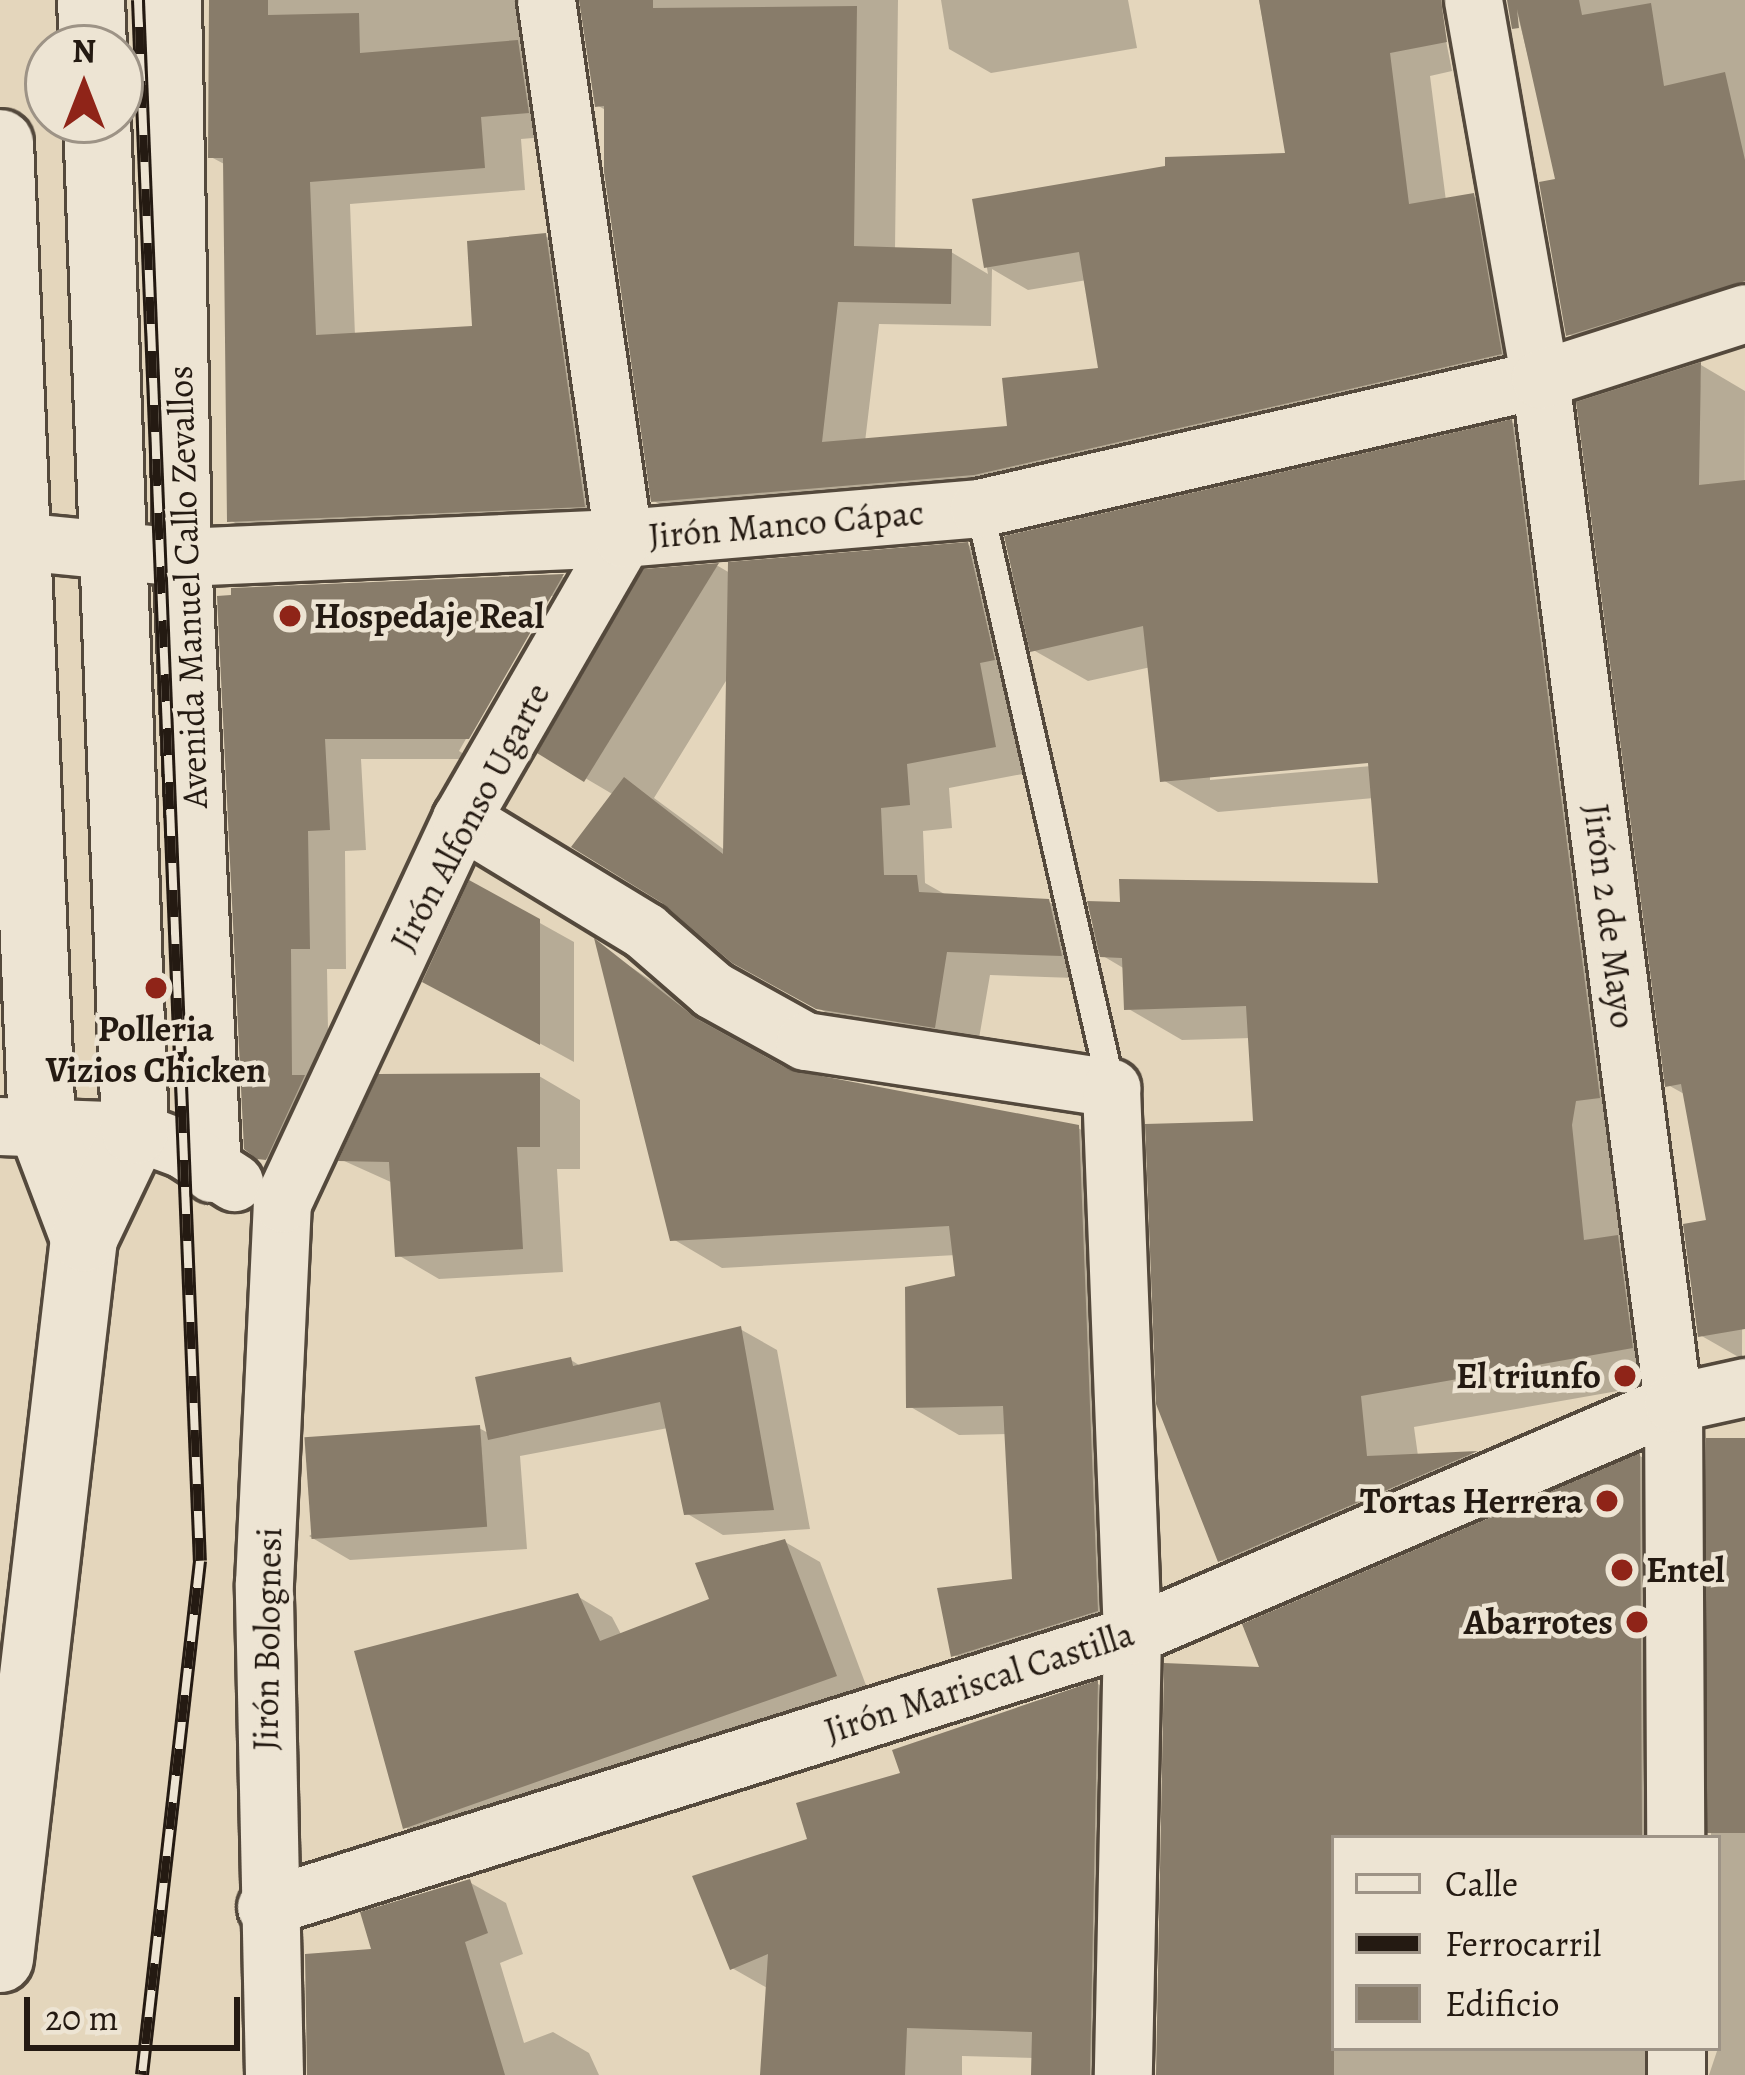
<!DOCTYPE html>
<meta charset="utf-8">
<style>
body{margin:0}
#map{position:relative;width:1745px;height:2075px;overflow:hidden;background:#e4d6bc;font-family:Alegreya,serif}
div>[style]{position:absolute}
.shadow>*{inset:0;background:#0003}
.building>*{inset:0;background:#887c6a;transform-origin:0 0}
.roads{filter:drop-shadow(3px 0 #54493c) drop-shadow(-3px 0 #54493c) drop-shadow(0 3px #54493c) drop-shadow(0 -3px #54493c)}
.lane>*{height:27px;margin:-13.5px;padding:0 13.5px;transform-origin:13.5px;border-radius:13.5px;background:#ede4d3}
.street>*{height:57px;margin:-28.5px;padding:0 28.5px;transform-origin:28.5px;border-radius:28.5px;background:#ede4d3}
.secondary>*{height:66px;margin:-33px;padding:0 33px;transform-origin:33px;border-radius:33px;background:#ede4d3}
.rail>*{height:14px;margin-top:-7px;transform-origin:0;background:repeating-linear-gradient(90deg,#ede4d3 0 27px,#241a12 0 54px);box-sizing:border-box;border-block:3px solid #241a12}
.dots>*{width:33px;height:33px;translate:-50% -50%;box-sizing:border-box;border:6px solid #ede4d3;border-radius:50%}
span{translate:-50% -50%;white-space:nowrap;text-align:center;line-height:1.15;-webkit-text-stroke:9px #ede4d3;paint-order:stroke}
.street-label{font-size:36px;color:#241a12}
.poi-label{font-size:36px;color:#241a12;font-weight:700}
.left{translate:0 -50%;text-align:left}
.right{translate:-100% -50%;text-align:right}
.legend{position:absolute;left:1331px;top:1835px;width:390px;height:216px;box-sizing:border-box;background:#ede4d3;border:3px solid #9d9386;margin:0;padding:15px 21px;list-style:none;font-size:36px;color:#241a12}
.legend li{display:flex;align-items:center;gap:24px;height:60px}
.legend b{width:60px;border:3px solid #9d9386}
.north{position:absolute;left:24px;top:24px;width:120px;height:120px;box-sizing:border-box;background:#ede4d3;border:3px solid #9d9386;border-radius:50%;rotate:0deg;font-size:33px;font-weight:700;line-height:48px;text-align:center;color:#241a12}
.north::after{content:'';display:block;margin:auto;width:42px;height:54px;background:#8f2418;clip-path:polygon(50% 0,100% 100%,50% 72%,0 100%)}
.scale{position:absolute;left:24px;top:1997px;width:216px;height:54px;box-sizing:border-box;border:6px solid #241a12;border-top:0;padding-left:15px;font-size:36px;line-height:42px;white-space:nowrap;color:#241a12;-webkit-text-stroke:9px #ede4d3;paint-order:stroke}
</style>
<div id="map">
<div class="shadow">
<i style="clip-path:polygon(211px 0,565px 0,569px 135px,521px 139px,525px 190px,350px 204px,355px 336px,476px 329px,545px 236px,587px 260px,625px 529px,271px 544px,230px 520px,226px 165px,211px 157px)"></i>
<i style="clip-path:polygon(evenodd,579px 0,898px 0,895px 250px,951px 252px,988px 274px,976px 202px,1288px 156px,1259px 0,1438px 0,1452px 71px,1430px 76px,1446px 201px,1473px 196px,1514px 220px,1542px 377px,1017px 497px,695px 524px,654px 501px,607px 111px,597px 105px,579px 0,992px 269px,1028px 290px,1087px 280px,1101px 370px,1010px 429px,865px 442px,879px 324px,991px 326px,992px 269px)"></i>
<i style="clip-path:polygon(941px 0,1128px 0,1137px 48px,991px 73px,949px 49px)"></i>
<i style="clip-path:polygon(1514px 0,1745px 0,1745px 325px,1622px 365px,1569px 334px,1559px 181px)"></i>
<i style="clip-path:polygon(1701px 365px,1745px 391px,1742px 1359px,1700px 1335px,1735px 1219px,1686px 1095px,1668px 1085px)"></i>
<i style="clip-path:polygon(evenodd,1511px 422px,1566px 454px,1686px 1379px,1414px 1427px,1418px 1456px,1478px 1454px,1529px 1483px,1275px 1592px,1220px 1560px,1256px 1124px,1251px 1038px,1182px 1040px,1127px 1008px,1125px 969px,1098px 953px,1104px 979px,990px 975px,977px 1050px,862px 1033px,734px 960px,614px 795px,541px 752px,645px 572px,718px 566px,730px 573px,968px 545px,1015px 573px,1511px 422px,1028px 647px,1088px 681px,1151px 667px,1163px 780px,1218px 812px,1374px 798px,1381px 886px,1123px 905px,1096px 929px,1049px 902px,948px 896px,925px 883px,923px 831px,952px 828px,949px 788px,1038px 771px,1022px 687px,1037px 683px,1028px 647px,1511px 422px,729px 676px,726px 851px,654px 798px,729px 676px,1511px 422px,1383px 759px,1383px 765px,1210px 780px,1210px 774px,1383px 759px)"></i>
<i style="clip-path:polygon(evenodd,564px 577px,600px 597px,507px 759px,361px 759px,366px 850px,345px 851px,346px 969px,327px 969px,329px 1092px,285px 1169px,247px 1147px,234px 591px,564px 577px,548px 596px,555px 596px,464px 754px,459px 751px,548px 596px)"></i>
<i style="clip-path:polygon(470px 884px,574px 942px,574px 1062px,460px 1000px)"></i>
<i style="clip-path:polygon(598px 945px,789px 1073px,1078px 1128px,1128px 1157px,1147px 1639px,1003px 1684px,954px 1655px,1015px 1582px,1008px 1434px,959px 1435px,909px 1406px,959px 1279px,956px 1255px,722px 1268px,673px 1239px)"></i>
<i style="clip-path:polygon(539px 1076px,580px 1100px,580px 1169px,557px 1169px,563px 1272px,439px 1279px,398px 1255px,393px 1183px,342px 1160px)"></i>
<i style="clip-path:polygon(740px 1329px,777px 1350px,810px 1529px,723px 1535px,686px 1513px,668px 1428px,520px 1456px,527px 1549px,350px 1560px,309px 1536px,479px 1428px,490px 1434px,571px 1360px,582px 1367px)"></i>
<i style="clip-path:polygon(1745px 1441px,1745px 2075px,1709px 2075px,1718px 2048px,1718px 1838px,1711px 1838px,1709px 1443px)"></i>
<i style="clip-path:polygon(1640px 1456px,1691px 1486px,1692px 1838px,1334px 1838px,1334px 2048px,1710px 2048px,1695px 2075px,1159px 2075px,1263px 1670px)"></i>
<i style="clip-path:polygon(785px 1542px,820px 1562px,870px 1696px,440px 1847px,405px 1827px,577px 1596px,612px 1617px,622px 1636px,713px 1601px)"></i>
<i style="clip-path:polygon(1098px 1684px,1149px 1713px,1141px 2075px,1034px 2075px,1035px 2058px,962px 2056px,962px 2075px,763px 2075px,769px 1989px,732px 1968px,811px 1841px,904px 1775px)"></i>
<i style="clip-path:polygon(469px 1882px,506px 1903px,523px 1954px,500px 1963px,524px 2043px,553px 2032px,589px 2053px,599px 2075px,313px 2075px,375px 1952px)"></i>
</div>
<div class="building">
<i style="clip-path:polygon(209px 0,268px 0,268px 15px,359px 13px,360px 53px,518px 40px,529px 113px,481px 117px,485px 168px,310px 182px,316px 335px,472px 326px,467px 241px,546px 233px,585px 507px,227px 522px,223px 158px,208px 158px)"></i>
<i style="clip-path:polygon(579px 0,653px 0,653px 8px,857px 6px,854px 246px,952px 249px,951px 304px,838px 302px,822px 442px,1007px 426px,1002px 378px,1098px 368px,1079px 252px,984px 268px,972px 199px,1165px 166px,1165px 157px,1285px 153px,1259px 0,1441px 0,1447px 42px,1390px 53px,1409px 204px,1474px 193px,1502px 354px,974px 475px,651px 502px,604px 172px,604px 106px,595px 107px)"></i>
<i style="clip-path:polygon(1507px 0,1579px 0,1582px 15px,1651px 3px,1664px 86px,1725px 72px,1745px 160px,1745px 281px,1566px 336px,1539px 182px,1555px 179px,1517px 9px,1519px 28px,1512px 29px)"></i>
<i style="clip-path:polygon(1701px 362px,1699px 485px,1745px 480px,1745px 1329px,1698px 1337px,1683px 1224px,1706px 1220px,1681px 1084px,1665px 1087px,1576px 402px)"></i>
<i style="clip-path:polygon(1512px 419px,1600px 1098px,1576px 1101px,1572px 1125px,1584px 1240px,1618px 1235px,1633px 1348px,1361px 1396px,1367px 1456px,1478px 1451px,1218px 1562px,1156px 1404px,1145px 1124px,1253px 1121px,1246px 1006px,1124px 1010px,1122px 958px,1100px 957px,1087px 901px,1120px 902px,1119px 879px,1378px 883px,1368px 763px,1160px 782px,1143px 626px,1030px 652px,1004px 536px)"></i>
<i style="clip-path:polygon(968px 542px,995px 660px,980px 663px,996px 747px,907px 764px,910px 805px,881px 808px,884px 875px,917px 875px,919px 892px,1049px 899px,1062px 956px,947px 952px,935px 1028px,816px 1009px,732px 963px,662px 903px,571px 847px,624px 777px,723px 854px,728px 562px)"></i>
<i style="clip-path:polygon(719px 563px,584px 782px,537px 753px,643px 569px)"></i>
<i style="clip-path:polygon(564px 574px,469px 739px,325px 739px,330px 830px,308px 831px,310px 949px,291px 949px,292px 1075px,305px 1075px,266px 1160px,257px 1159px,244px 1149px,217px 596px,231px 595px,231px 588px)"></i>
<i style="clip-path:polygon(469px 880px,540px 919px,540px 1045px,422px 982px)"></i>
<i style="clip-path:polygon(594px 938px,697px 1019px,790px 1070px,1079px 1125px,1098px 1611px,951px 1657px,937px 1588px,1012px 1579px,1003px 1406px,906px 1408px,905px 1287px,955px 1276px,949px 1226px,670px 1241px)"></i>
<i style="clip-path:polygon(540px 1073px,540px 1147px,517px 1147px,523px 1249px,395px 1257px,389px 1162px,338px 1161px,378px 1074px)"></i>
<i style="clip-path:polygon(741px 1326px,774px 1510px,684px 1515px,660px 1402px,488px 1440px,475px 1377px,571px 1357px,573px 1366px)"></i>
<i style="left:480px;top:1425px;width:102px;height:176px;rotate:86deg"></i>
<i style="left:1745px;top:1438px;width:395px;height:39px;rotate:90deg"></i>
<i style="clip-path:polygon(1640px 1453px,1642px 1835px,1334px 1838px,1334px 2075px,1156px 2075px,1164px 1663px,1259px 1667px,1242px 1624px)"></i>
<i style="clip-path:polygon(785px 1539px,837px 1676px,403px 1829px,354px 1651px,578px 1593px,600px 1641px,709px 1599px,695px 1563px)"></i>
<i style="clip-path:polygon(1098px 1680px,1090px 2075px,1031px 2075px,1032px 2032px,907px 2028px,905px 2075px,760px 2075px,768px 1954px,730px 1970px,692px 1876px,807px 1839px,796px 1803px,900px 1773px,892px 1750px)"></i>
<i style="clip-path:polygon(470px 1879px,488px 1933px,465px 1942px,505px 2075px,307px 2075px,305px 1954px,371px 1949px,360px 1912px)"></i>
</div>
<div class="roads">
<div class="lane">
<i style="left:979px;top:508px;width:595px;rotate:77.18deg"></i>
</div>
<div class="street">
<i style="left:172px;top:0;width:557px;rotate:88.97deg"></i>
<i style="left:182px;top:557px;width:617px;rotate:87.21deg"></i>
<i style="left:1473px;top:0;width:385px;rotate:80deg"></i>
<i style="left:1540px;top:379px;width:1033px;rotate:82.6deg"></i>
<i style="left:1673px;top:1403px;width:435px;rotate:89.7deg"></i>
<i style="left:18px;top:541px;width:165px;rotate:5.6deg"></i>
<i style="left:182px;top:557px;width:441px;rotate:-2.5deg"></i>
<i style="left:623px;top:538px;width:357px;rotate:-4.8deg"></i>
<i style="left:979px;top:508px;width:576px;rotate:-12.95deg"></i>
<i style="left:1540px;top:379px;width:215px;rotate:-17.8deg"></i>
<i style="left:461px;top:819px;width:215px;rotate:31.3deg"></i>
<i style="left:645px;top:931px;width:90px;rotate:40.9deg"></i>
<i style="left:713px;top:990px;width:105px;rotate:29deg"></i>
<i style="left:805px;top:1041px;width:310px;rotate:8.7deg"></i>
<i style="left:1111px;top:1088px;width:547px;rotate:87.8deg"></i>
<i style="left:1132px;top:1635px;width:440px;rotate:91.2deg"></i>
<i style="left:0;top:1126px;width:135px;rotate:2.1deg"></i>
<i style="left:135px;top:1131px;width:51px;rotate:20.6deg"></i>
<i style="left:183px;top:1149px;width:61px;rotate:32.9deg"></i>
<i style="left:266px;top:1907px;width:908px;rotate:-17.44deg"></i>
<i style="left:1132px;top:1635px;width:589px;rotate:-23.21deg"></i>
<i style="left:1673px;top:1403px;width:74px;rotate:-12.5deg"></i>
<i style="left:1676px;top:2048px;width:27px;rotate:90deg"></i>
<i style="left:274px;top:2075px;width:492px;rotate:-91.2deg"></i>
<i style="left:264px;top:1583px;width:380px;rotate:-87.3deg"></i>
<i style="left:282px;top:1203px;width:424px;rotate:-65deg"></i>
<i style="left:461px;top:819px;width:324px;rotate:-60deg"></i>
<i style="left:623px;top:538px;width:543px;rotate:-98.15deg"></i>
</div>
<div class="secondary">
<i style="left:91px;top:0;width:48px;rotate:87.6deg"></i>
<i style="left:0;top:143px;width:985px;rotate:87.56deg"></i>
<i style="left:42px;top:1127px;width:119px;rotate:69.3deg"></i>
<i style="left:0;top:1959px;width:726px;rotate:-83.35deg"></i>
<i style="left:84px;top:1238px;width:119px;rotate:-64.5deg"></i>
<i style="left:135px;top:1131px;width:1012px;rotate:-92.15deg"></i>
</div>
</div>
<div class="rail">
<i style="left:138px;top:0;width:1562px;rotate:87.73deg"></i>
<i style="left:200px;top:1561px;width:517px;rotate:96.44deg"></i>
</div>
<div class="dots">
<i style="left:290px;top:616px;background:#8f2418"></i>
<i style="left:156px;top:988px;background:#8f2418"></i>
<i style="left:1625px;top:1376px;background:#8f2418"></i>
<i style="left:1607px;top:1501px;background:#8f2418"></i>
<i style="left:1622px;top:1570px;background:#8f2418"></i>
<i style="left:1637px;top:1622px;background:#8f2418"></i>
</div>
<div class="street-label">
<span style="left:786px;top:524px;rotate:-5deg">Jirón Manco Cápac</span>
<span style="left:187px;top:587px;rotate:-92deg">Avenida Manuel Callo Zevallos</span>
<span style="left:470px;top:817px;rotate:-62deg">Jirón Alfonso Ugarte</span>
<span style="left:1610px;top:916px;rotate:83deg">Jirón 2 de Mayo</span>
<span style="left:267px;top:1639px;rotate:-89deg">Jirón Bolognesi</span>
<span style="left:979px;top:1682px;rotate:-18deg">Jirón Mariscal Castilla</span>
</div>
<div class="poi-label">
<span class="left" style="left:314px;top:616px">Hospedaje Real</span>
<span style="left:156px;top:1049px">Polleria<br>Vizios Chicken</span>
<span class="right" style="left:1601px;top:1376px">El triunfo</span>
<span class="right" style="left:1583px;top:1501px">Tortas Herrera</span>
<span class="left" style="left:1646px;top:1570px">Entel</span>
<span class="right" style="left:1613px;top:1622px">Abarrotes</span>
</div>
<ul class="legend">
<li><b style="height:15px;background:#ede4d3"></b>Calle</li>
<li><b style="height:15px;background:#241a12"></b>Ferrocarril</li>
<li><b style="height:33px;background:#887c6a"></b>Edificio</li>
</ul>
<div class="north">N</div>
<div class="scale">20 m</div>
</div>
